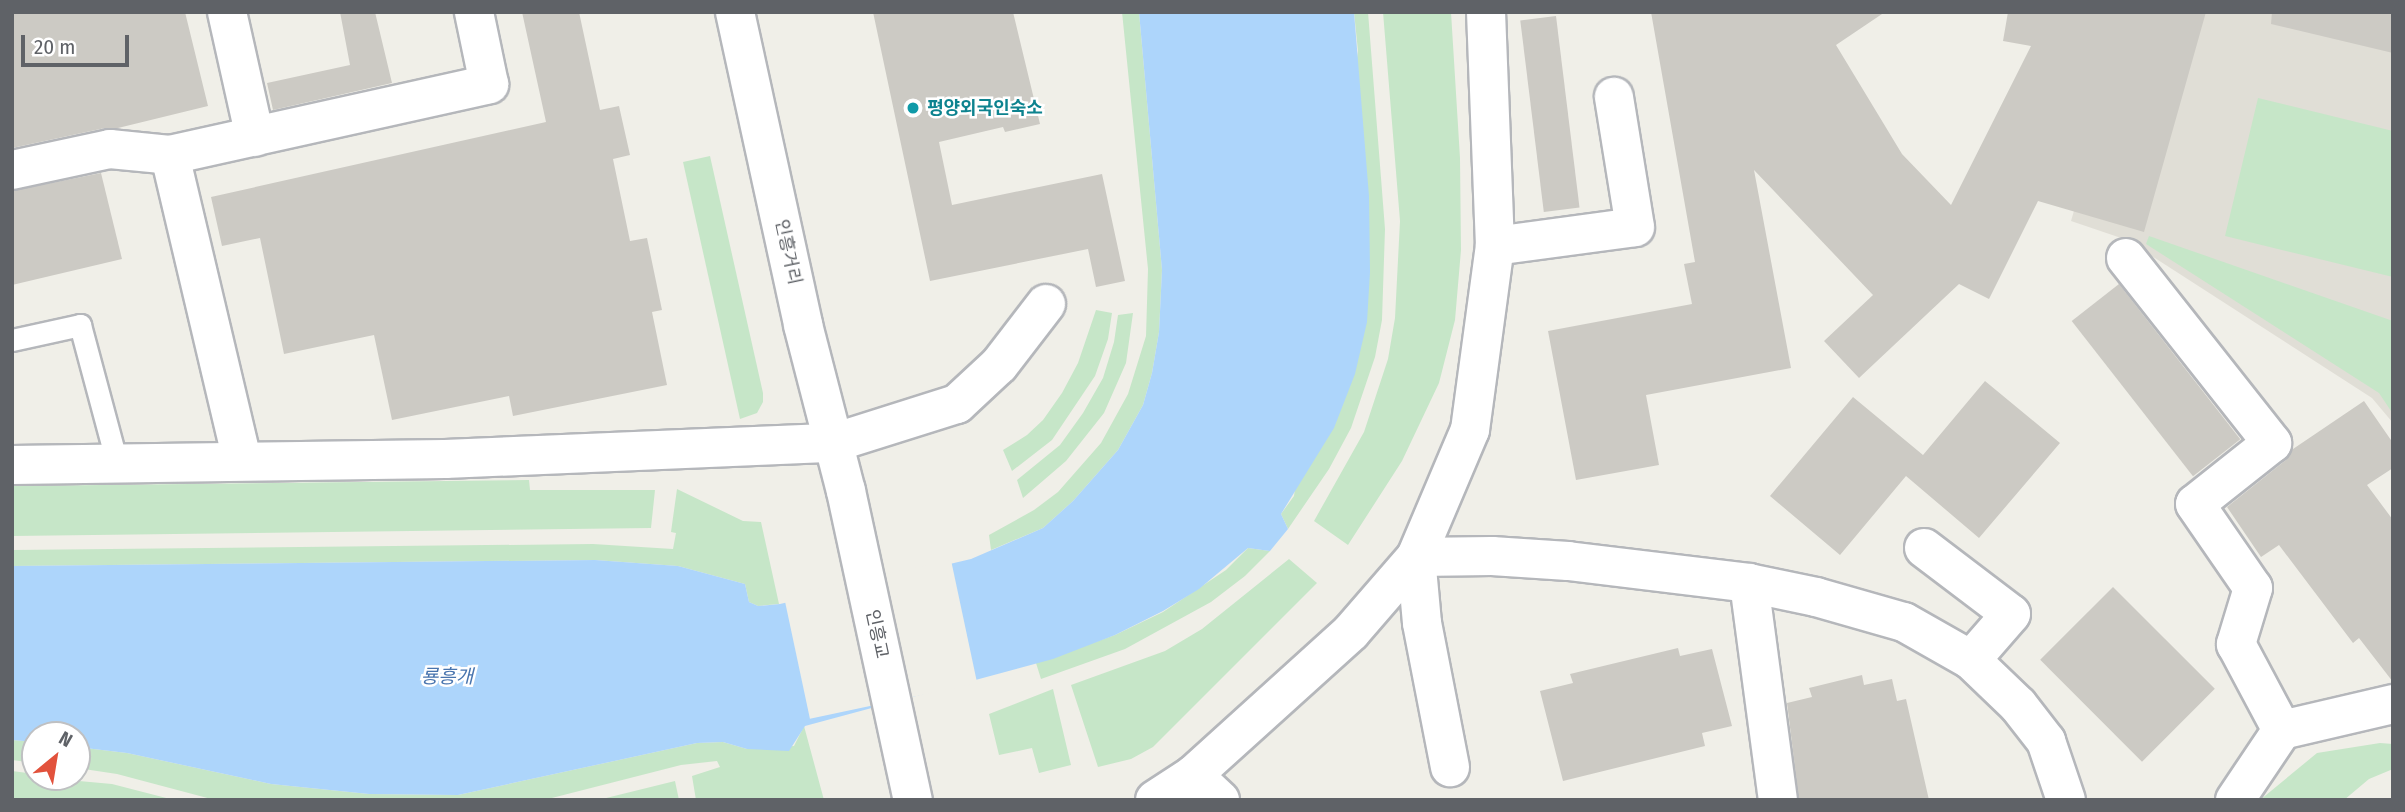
<!DOCTYPE html>
<meta charset="utf-8">
<style>
body{margin:0}
#map{position:relative;width:2405px;height:812px;overflow:hidden;background:#f0efe8;font-family:"Fira Sans Condensed","Noto Sans KR",sans-serif}
div>[style]{position:absolute}
.education>*{inset:0;background:#e0ded6}
.green>*{inset:0;background:#c6e6c8}
.water>*{inset:0;background:#add5fb}
.pier>*{inset:0;background:#f0efe8;transform-origin:0 0}
.building>*{inset:0;background:#cccac4;transform-origin:0 0}
.roads{filter:drop-shadow(2px 0 #b5b7bb) drop-shadow(-2px 0 #b5b7bb) drop-shadow(0 2px #b5b7bb) drop-shadow(0 -2px #b5b7bb)}
.service>*{height:21px;margin:-10.5px;padding:0 10.5px;transform-origin:10.5px;border-radius:10.5px;background:#fff}
.minor>*{height:38px;margin:-19px;padding:0 19px;transform-origin:19px;border-radius:19px;background:#fff}
.tertiary>*{height:38px;margin:-19px;padding:0 19px;transform-origin:19px;border-radius:19px;background:#fff}
.secondary>*{height:38px;margin:-19px;padding:0 19px;transform-origin:19px;border-radius:19px;background:#fff}
.dots>*{width:19px;height:19px;translate:-50% -50%;box-sizing:border-box;border:4px solid #fff;border-radius:50%}
span{translate:-50% -50%;white-space:nowrap;text-align:center;line-height:1.15;-webkit-text-stroke:5px #fff;paint-order:stroke}
.culture-label{font-size:18px;color:#0d838f;font-weight:700}
.left{translate:0 -50%;text-align:left}
.street-label{font-size:18px;color:#5f6267}
.water-label{font-size:19px;color:#4874ae;font-style:italic}
.frame{position:absolute;inset:0;border:14px solid #5f6267;pointer-events:none}
.north{position:absolute;left:21px;top:721px;width:70px;height:70px;box-sizing:border-box;background:#fff;border:2px solid #bfc0c2;border-radius:50%;rotate:30deg;font-size:19px;font-weight:700;line-height:28px;text-align:center;color:#5f6267}
.north::after{content:'';display:block;margin:auto;width:24px;height:32px;background:#e2523c;clip-path:polygon(50% 0,100% 100%,50% 72%,0 100%)}
.scale{position:absolute;left:21px;top:35px;width:108px;height:32px;box-sizing:border-box;border:4px solid #5f6267;border-top:0;padding-left:9px;font-size:21px;line-height:24px;white-space:nowrap;color:#5f6267;-webkit-text-stroke:5px #fff;paint-order:stroke}
</style>
<div id="map">
<div class="education">
<i style="clip-path:polygon(2132px 12px,2393px 12px,2393px 423px,2372px 398px,2127px 240px,2071px 221px)"></i>
</div>
<div class="green">
<i style="clip-path:polygon(1122px 12px,1139px 12px,1162px 270px,1159px 332px,1152px 373px,1143px 405px,1118px 450px,1073px 501px,1043px 528px,991px 550px,989px 535px,1034px 510px,1058px 492px,1101px 443px,1128px 394px,1146px 336px,1148px 269px)"></i>
<i style="clip-path:polygon(1354px 12px,1368px 12px,1385px 229px,1382px 320px,1375px 357px,1351px 428px,1329px 469px,1288px 529px,1281px 514px,1294px 496px,1358px 51px)"></i>
<i style="clip-path:polygon(1383px 12px,1451px 12px,1460px 158px,1461px 250px,1455px 320px,1439px 383px,1402px 461px,1348px 545px,1314px 521px,1364px 432px,1388px 359px,1395px 318px,1400px 221px)"></i>
<i style="clip-path:polygon(2258px 98px,2393px 131px,2393px 277px,2225px 236px)"></i>
<i style="clip-path:polygon(710px 156px,763px 393px,763px 402px,757px 413px,740px 419px,683px 162px)"></i>
<i style="clip-path:polygon(2149px 236px,2393px 321px,2393px 414px,2379px 393px,2146px 244px)"></i>
<i style="clip-path:polygon(1096px 310px,1112px 313px,1108px 339px,1095px 376px,1052px 440px,1012px 471px,1003px 450px,1027px 435px,1043px 420px,1062px 393px,1078px 363px)"></i>
<i style="clip-path:polygon(1133px 313px,1126px 363px,1104px 413px,1066px 461px,1023px 498px,1017px 480px,1060px 445px,1083px 413px,1103px 378px,1114px 342px,1118px 315px)"></i>
<i style="clip-path:polygon(529px 480px,530px 490px,655px 490px,651px 528px,12px 536px,12px 486px)"></i>
<i style="clip-path:polygon(677px 489px,743px 521px,761px 522px,779px 604px,758px 606px,749px 602px,745px 584px,678px 566px,595px 560px,12px 566px,12px 550px,593px 544px,673px 549px,676px 533px,671px 532px)"></i>
<i style="clip-path:polygon(1248px 548px,1270px 551px,1245px 576px,1211px 602px,1125px 649px,1041px 679px,1036px 663px,1115px 635px,1163px 612px,1226px 570px)"></i>
<i style="clip-path:polygon(1289px 559px,1317px 583px,1153px 747px,1131px 759px,1098px 767px,1071px 685px,1165px 651px,1202px 629px)"></i>
<i style="clip-path:polygon(1053px 689px,1071px 765px,1039px 773px,1032px 748px,999px 755px,989px 714px)"></i>
<i style="clip-path:polygon(804px 726px,824px 800px,696px 800px,692px 776px,720px 767px,717px 761px,681px 765px,544px 800px,215px 800px,117px 774px,77px 768px,77px 747px,127px 753px,271px 784px,369px 794px,458px 795px,697px 743px,723px 742px,747px 749px,794px 746px)"></i>
<i style="clip-path:polygon(12px 740px,35px 742px,35px 763px,12px 760px)"></i>
<i style="clip-path:polygon(2380px 743px,2393px 744px,2393px 769px,2369px 779px,2344px 800px,2260px 800px,2317px 753px)"></i>
<i style="clip-path:polygon(12px 771px,35px 774px,35px 777px,112px 784px,174px 800px,12px 800px)"></i>
<i style="clip-path:polygon(675px 781px,679px 800px,598px 800px)"></i>
</div>
<div class="water">
<i style="clip-path:polygon(1139px 12px,1354px 12px,1369px 196px,1370px 272px,1367px 322px,1355px 374px,1334px 428px,1281px 514px,1288px 529px,1270px 551px,1248px 548px,1199px 589px,1163px 611px,1115px 635px,1053px 659px,805px 726px,789px 751px,747px 749px,723px 742px,697px 743px,458px 795px,369px 794px,271px 784px,127px 753px,77px 747px,77px 735px,35px 735px,35px 742px,12px 740px,12px 566px,595px 560px,678px 566px,745px 584px,749px 602px,758px 606px,780px 604px,971px 559px,1043px 528px,1073px 501px,1118px 450px,1143px 405px,1152px 373px,1159px 332px,1162px 270px)"></i>
</div>
<div class="pier">
<i style="left:951px;top:560px;width:126px;height:171px;rotate:78deg"></i>
</div>
<div class="building">
<i style="clip-path:polygon(12px 12px,185px 12px,208px 106px,118px 128px,105px 128px,12px 148px)"></i>
<i style="clip-path:polygon(340px 12px,375px 12px,392px 83px,273px 110px,267px 83px,350px 65px)"></i>
<i style="clip-path:polygon(522px 12px,579px 12px,600px 110px,619px 106px,630px 155px,613px 159px,630px 241px,647px 238px,662px 310px,652px 312px,667px 385px,513px 416px,509px 396px,392px 420px,374px 335px,284px 354px,260px 238px,222px 246px,211px 197px,546px 122px)"></i>
<i style="clip-path:polygon(873px 12px,1013px 12px,1040px 124px,1005px 132px,1003px 127px,939px 142px,952px 205px,1102px 174px,1125px 281px,1096px 287px,1088px 249px,930px 281px)"></i>
<i style="clip-path:polygon(1651px 12px,1885px 12px,1836px 45px,1902px 154px,1951px 205px,2031px 46px,2003px 41px,2008px 12px,2206px 12px,2144px 232px,2038px 201px,1989px 299px,1959px 284px,1859px 378px,1824px 341px,1873px 295px,1754px 170px,1791px 368px,1646px 395px,1659px 465px,1576px 480px,1548px 331px,1692px 304px,1684px 264px,1695px 262px)"></i>
<i style="clip-path:polygon(2272px 12px,2393px 12px,2393px 53px,2271px 24px)"></i>
<i style="left:1556px;top:16px;width:193px;height:36px;rotate:83deg"></i>
<i style="clip-path:polygon(101px 173px,122px 259px,12px 285px,12px 191px)"></i>
<i style="left:2119px;top:284px;width:197px;height:60px;rotate:52deg"></i>
<i style="clip-path:polygon(1985px 381px,2060px 443px,1979px 538px,1906px 476px,1840px 555px,1770px 496px,1853px 397px,1923px 455px)"></i>
<i style="clip-path:polygon(2364px 401px,2393px 443px,2393px 468px,2367px 485px,2393px 520px,2393px 682px,2359px 638px,2353px 643px,2279px 545px,2261px 557px,2227px 507px,2286px 460px,2293px 449px)"></i>
<i style="left:2113px;top:587px;width:144px;height:103px;rotate:45deg"></i>
<i style="clip-path:polygon(1678px 648px,1680px 656px,1712px 649px,1732px 726px,1702px 733px,1705px 746px,1563px 781px,1540px 691px,1573px 683px,1570px 674px)"></i>
<i style="clip-path:polygon(1862px 675px,1864px 685px,1892px 679px,1897px 701px,1906px 699px,1929px 800px,1799px 800px,1787px 703px,1812px 697px,1809px 688px)"></i>
</div>
<div class="roads">
<div class="service">
<i style="left:12px;top:340px;width:70px;rotate:-12.4deg"></i>
<i style="left:80px;top:325px;width:143px;rotate:75deg"></i>
</div>
<div class="minor">
<i style="left:227px;top:12px;width:128px;rotate:77.4deg"></i>
<i style="left:12px;top:170px;width:100px;rotate:-12.1deg"></i>
<i style="left:110px;top:149px;width:60px;rotate:5.7deg"></i>
<i style="left:1495px;top:246px;width:141px;rotate:-7.7deg"></i>
<i style="left:1635px;top:227px;width:132px;rotate:-99.2deg"></i>
<i style="left:2126px;top:258px;width:236px;rotate:51.7deg"></i>
<i style="left:2272px;top:443px;width:98px;rotate:141.6deg"></i>
<i style="left:2195px;top:504px;width:102px;rotate:55.4deg"></i>
<i style="left:2253px;top:588px;width:59px;rotate:106.9deg"></i>
<i style="left:2236px;top:644px;width:98px;rotate:61.9deg"></i>
<i style="left:833px;top:443px;width:130px;rotate:-17.5deg"></i>
<i style="left:957px;top:404px;width:57px;rotate:-42.9deg"></i>
<i style="left:999px;top:365px;width:77px;rotate:-52.4deg"></i>
<i style="left:242px;top:460px;width:313px;rotate:-103.3deg"></i>
<i style="left:170px;top:155px;width:327px;rotate:-12.5deg"></i>
<i style="left:489px;top:84px;width:74px;rotate:-101.8deg"></i>
<i style="left:1924px;top:548px;width:109px;rotate:37.2deg"></i>
<i style="left:2011px;top:614px;width:61px;rotate:131deg"></i>
<i style="left:1416px;top:557px;width:66px;rotate:84.8deg"></i>
<i style="left:1422px;top:623px;width:147px;rotate:79deg"></i>
<i style="left:1749px;top:583px;width:219px;rotate:82.4deg"></i>
<i style="left:1193px;top:775px;width:37px;rotate:43deg"></i>
<i style="left:2235px;top:800px;width:84px;rotate:-56.1deg"></i>
<i style="left:2282px;top:730px;width:114px;rotate:-13.2deg"></i>
</div>
<div class="tertiary">
<i style="left:12px;top:465px;width:433px;rotate:-0.8deg"></i>
<i style="left:445px;top:459px;width:388px;rotate:-2.4deg"></i>
<i style="left:1416px;top:557px;width:76px;rotate:-0.8deg"></i>
<i style="left:1492px;top:556px;width:76px;rotate:3.8deg"></i>
<i style="left:1568px;top:561px;width:182px;rotate:6.9deg"></i>
<i style="left:1749px;top:583px;width:68px;rotate:11.8deg"></i>
<i style="left:1816px;top:597px;width:91px;rotate:15.9deg"></i>
<i style="left:1904px;top:622px;width:77px;rotate:29.6deg"></i>
<i style="left:1971px;top:660px;width:65px;rotate:43.8deg"></i>
<i style="left:2018px;top:705px;width:46px;rotate:52.1deg"></i>
<i style="left:2046px;top:741px;width:62px;rotate:71.3deg"></i>
<i style="left:1155px;top:800px;width:45px;rotate:-33.3deg"></i>
<i style="left:1193px;top:775px;width:213px;rotate:-42.1deg"></i>
<i style="left:1351px;top:632px;width:99px;rotate:-49.1deg"></i>
<i style="left:1416px;top:557px;width:138px;rotate:-67deg"></i>
<i style="left:1470px;top:430px;width:186px;rotate:-82.3deg"></i>
<i style="left:1495px;top:246px;width:234px;rotate:-92.2deg"></i>
</div>
<div class="secondary">
<i style="left:735px;top:12px;width:320px;rotate:77.7deg"></i>
<i style="left:803px;top:325px;width:171px;rotate:75.5deg"></i>
<i style="left:846px;top:491px;width:316px;rotate:77.8deg"></i>
</div>
</div>
<div class="dots">
<i style="left:913px;top:108px;background:#0f9aa8"></i>
</div>
<div class="culture-label">
<span class="left" style="left:927px;top:108px">평양외국인숙소</span>
</div>
<div class="street-label">
<span style="left:788px;top:252px;rotate:78deg">인흥거리</span>
<span style="left:877px;top:634px;rotate:78deg">인흥교</span>
</div>
<div class="water-label">
<span style="left:447px;top:677px">룡흥개</span>
</div>
<div class="frame"></div>
<div class="north">N</div>
<div class="scale">20 m</div>
</div>
